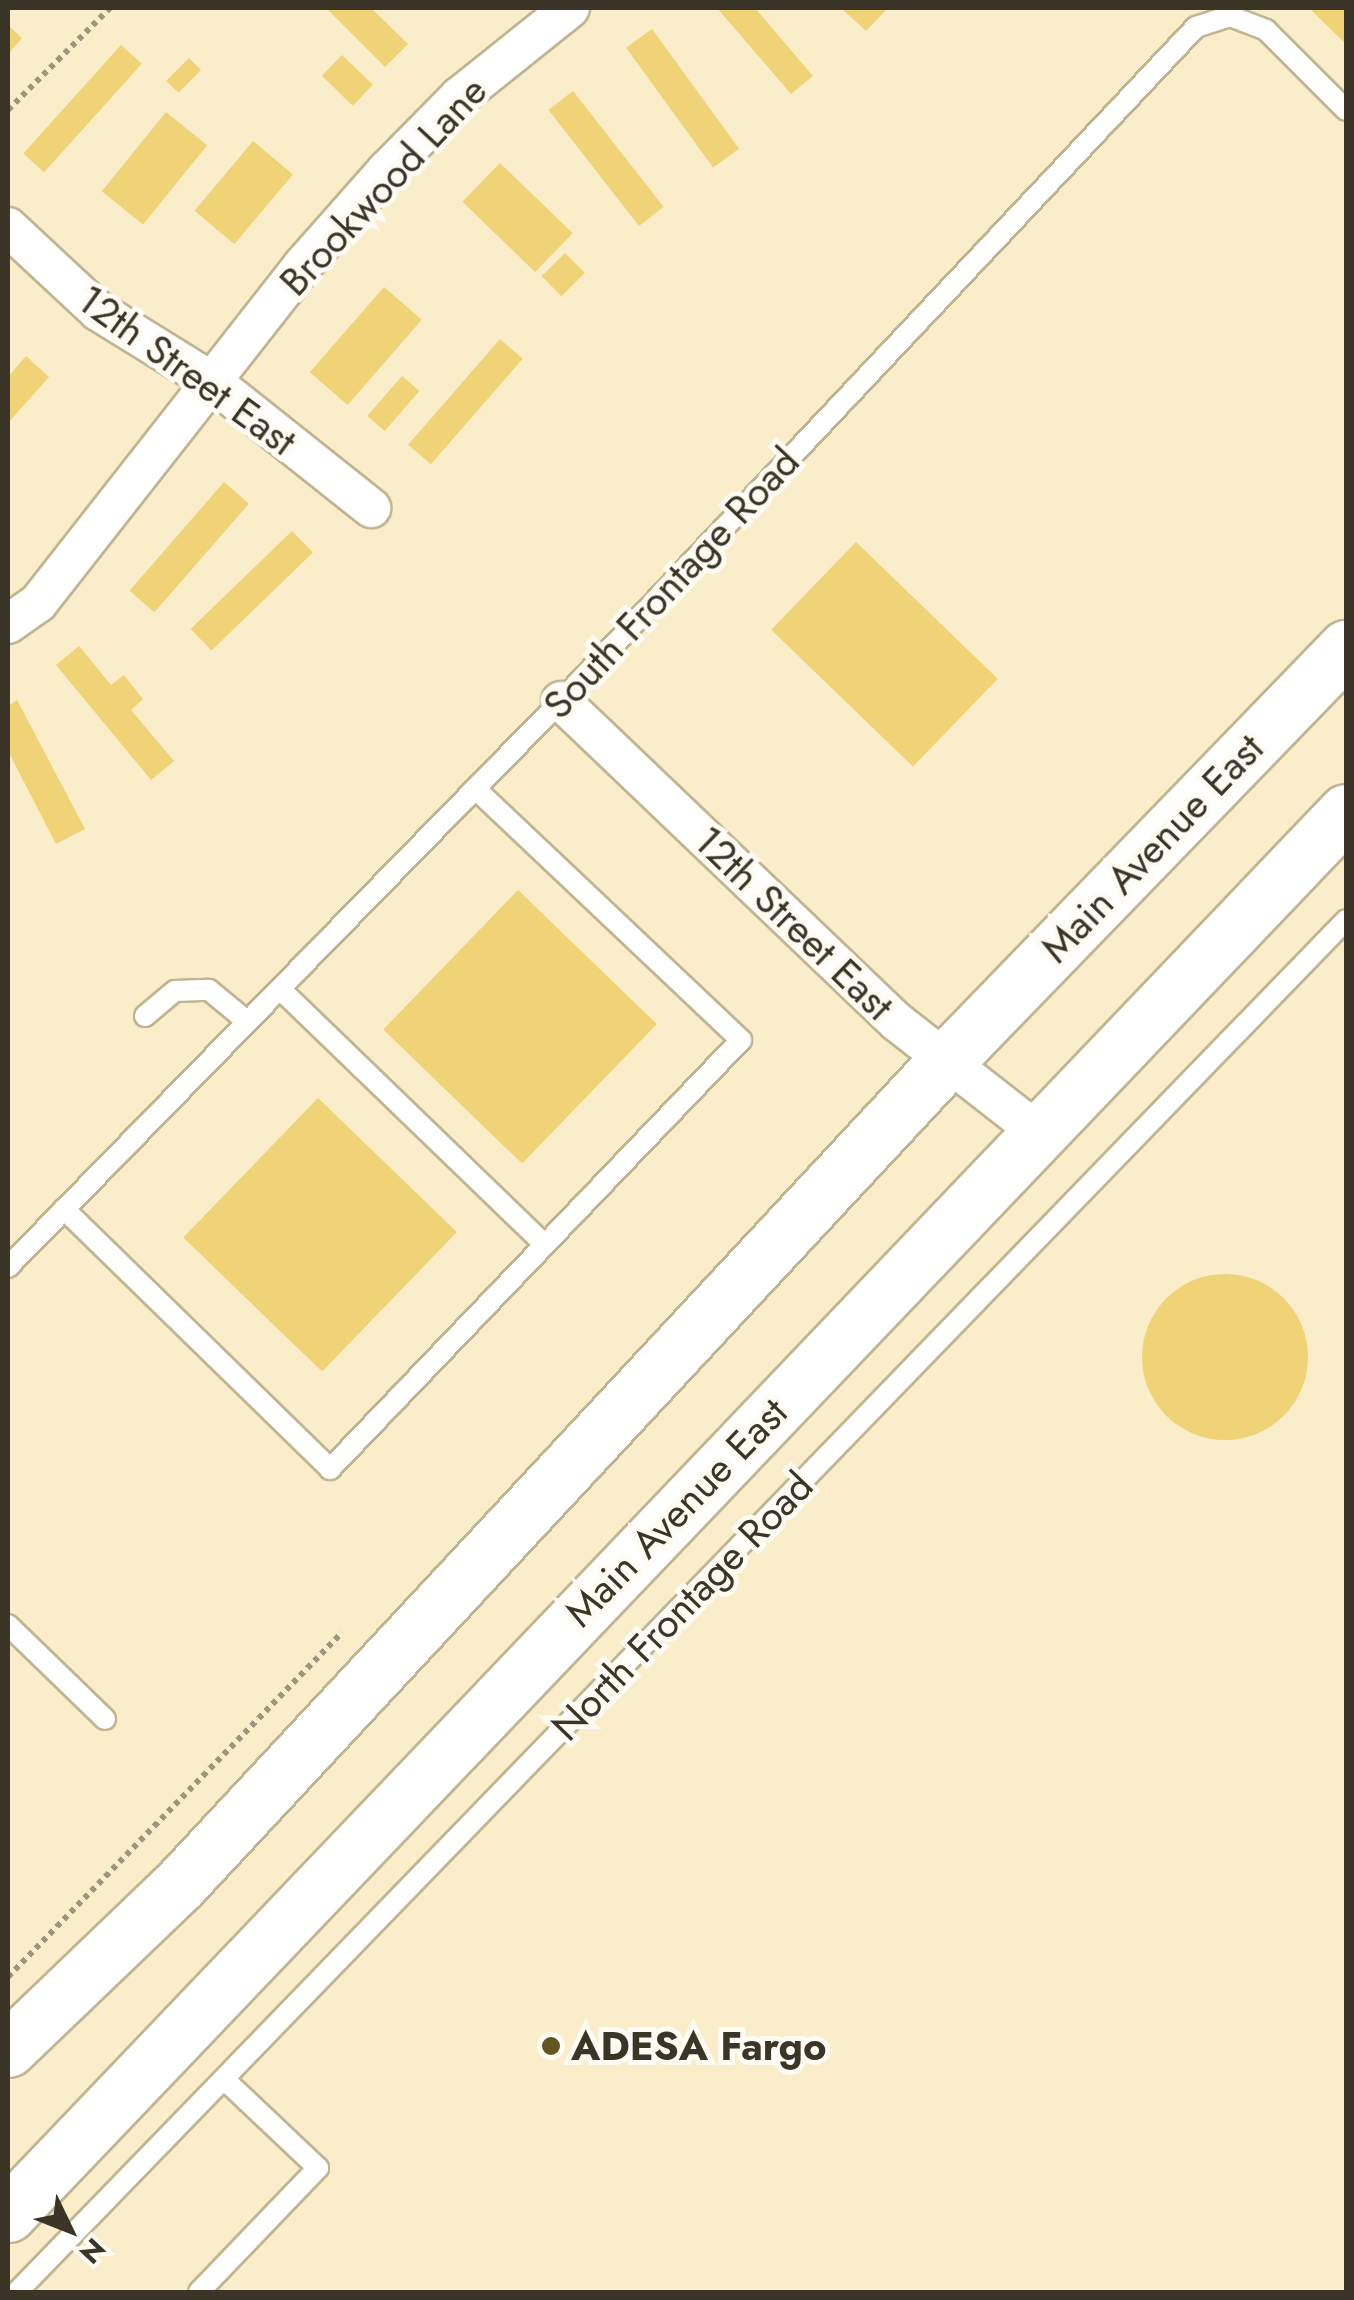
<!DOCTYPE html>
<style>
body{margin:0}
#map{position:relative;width:1354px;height:2300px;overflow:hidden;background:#f9eec9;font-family:Jost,sans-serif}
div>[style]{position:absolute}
.building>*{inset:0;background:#efd376;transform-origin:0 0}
.round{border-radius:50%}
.path>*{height:6px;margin-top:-3px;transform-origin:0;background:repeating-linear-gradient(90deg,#9e967c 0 5px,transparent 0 10px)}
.roads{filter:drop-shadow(2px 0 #c0b592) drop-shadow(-2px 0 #c0b592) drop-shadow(0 2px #c0b592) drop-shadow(0 -2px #c0b592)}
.lane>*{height:20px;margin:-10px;padding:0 10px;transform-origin:10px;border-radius:10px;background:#fff}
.street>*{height:38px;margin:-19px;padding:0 19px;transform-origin:19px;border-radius:19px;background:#fff}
.primary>*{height:55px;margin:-27.5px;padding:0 27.5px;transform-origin:27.5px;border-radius:27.5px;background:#fff}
.dots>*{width:28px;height:28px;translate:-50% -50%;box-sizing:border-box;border:5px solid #fdfbf4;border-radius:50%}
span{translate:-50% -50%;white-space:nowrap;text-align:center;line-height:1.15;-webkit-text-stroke:10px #fdfbf4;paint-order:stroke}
.street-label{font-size:40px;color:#3a3527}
.poi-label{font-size:40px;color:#3a3527;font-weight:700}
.left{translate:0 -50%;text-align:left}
.frame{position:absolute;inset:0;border:10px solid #3a3527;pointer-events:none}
.north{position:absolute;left:20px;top:2180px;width:100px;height:100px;-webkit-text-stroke:8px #fdfbf4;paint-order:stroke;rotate:133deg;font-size:28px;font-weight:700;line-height:40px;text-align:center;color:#3a3527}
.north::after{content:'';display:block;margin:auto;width:35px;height:45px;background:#3a3527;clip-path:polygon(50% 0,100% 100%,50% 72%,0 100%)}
</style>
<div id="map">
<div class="building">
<i style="clip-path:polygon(326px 8px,371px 8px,408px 44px,385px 67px)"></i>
<i style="clip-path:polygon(717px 8px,755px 8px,813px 76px,791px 94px)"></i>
<i style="clip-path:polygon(841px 8px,888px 8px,866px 31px)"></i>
<i style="clip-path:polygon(1309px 8px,1346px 8px,1346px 44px)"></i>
<i style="clip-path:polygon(8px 25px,22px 38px,8px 54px)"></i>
<i style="left:652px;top:29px;width:148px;height:32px;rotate:54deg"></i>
<i style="left:121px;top:45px;width:28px;height:146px;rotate:42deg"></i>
<i style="left:342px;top:55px;width:43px;height:29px;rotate:44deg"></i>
<i style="left:189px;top:58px;width:17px;height:32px;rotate:45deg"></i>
<i style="left:573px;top:91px;width:147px;height:31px;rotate:52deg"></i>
<i style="left:166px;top:112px;width:53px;height:102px;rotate:39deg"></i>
<i style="left:253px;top:141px;width:52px;height:91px;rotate:40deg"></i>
<i style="left:500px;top:163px;width:101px;height:54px;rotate:44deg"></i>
<i style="left:565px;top:253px;width:28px;height:33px;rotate:45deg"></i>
<i style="left:384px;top:287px;width:50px;height:113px;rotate:41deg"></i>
<i style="left:500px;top:339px;width:30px;height:140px;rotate:41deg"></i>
<i style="clip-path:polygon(26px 356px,49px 377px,8px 423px,8px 377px)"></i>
<i style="left:402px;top:376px;width:23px;height:53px;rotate:41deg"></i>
<i style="left:224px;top:482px;width:33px;height:144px;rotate:41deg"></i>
<i style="left:292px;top:531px;width:30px;height:141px;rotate:46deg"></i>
<i style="left:856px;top:542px;width:197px;height:122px;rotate:44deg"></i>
<i style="clip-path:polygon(79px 646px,111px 685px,124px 675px,143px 699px,131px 710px,174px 761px,151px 780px,56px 665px)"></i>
<i style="clip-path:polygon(17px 700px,85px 829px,56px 844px,8px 751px,8px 706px)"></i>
<i style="left:518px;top:890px;width:193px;height:194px;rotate:44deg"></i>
<i style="left:318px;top:1098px;width:193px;height:194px;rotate:44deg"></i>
<i class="round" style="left:1142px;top:1274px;width:166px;height:166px"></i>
</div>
<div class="path">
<i style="left:8px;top:110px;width:144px;rotate:-45deg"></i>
<i style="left:8px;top:1977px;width:480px;rotate:-45.9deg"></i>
</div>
<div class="roads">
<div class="lane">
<i style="left:280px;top:989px;width:368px;rotate:44deg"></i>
<i style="left:145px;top:1016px;width:39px;rotate:-40deg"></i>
<i style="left:175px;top:991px;width:34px;rotate:-2deg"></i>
<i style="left:209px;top:990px;width:50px;rotate:39.4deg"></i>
<i style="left:64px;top:1209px;width:372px;rotate:44.3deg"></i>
<i style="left:330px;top:1469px;width:594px;rotate:-46.23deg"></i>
<i style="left:741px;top:1040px;width:365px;rotate:-136.6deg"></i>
<i style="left:8px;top:1267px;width:791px;rotate:-45.67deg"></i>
<i style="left:561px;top:701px;width:926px;rotate:-46.71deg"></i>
<i style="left:1196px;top:27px;width:36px;rotate:-18deg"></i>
<i style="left:1230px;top:16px;width:39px;rotate:21deg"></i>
<i style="left:1266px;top:30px;width:113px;rotate:45deg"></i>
<i style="left:8px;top:1625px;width:135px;rotate:44.1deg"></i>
<i style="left:17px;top:2292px;width:1910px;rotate:-45.91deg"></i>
<i style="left:199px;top:2292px;width:172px;rotate:-46.2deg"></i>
<i style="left:318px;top:2168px;width:129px;rotate:-136.6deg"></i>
</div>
<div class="street">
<i style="left:8px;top:227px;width:123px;rotate:43deg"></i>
<i style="left:98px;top:311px;width:137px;rotate:31.8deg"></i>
<i style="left:214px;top:383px;width:201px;rotate:38.5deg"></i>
<i style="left:8px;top:624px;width:37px;rotate:-35deg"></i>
<i style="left:38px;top:603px;width:428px;rotate:-51.9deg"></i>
<i style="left:302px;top:266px;width:128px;rotate:-48.5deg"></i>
<i style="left:387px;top:170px;width:103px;rotate:-45.4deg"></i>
<i style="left:459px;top:97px;width:142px;rotate:-38.7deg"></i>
<i style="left:561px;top:701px;width:465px;rotate:43.7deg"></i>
<i style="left:897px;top:1022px;width:179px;rotate:38deg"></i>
</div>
<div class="primary">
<i style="left:8px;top:2049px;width:240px;rotate:-43.8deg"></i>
<i style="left:181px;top:1883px;width:1124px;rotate:-47.05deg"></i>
<i style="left:947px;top:1060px;width:574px;rotate:-45.92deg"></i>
<i style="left:8px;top:2214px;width:1938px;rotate:-46.34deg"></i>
</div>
</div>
<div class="dots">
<i style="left:551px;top:2046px;background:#635421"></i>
</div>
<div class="street-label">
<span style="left:383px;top:186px;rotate:-47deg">Brookwood Lane</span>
<span style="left:187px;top:370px;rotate:36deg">12th Street East</span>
<span style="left:671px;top:583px;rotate:-47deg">South Frontage Road</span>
<span style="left:1152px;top:848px;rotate:-46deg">Main Avenue East</span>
<span style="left:794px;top:923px;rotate:44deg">12th Street East</span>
<span style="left:676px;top:1512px;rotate:-46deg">Main Avenue East</span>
<span style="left:682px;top:1606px;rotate:-46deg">North Frontage Road</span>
</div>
<div class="poi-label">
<span class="left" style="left:571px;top:2046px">ADESA Fargo</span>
</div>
<div class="frame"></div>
<div class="north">N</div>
</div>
